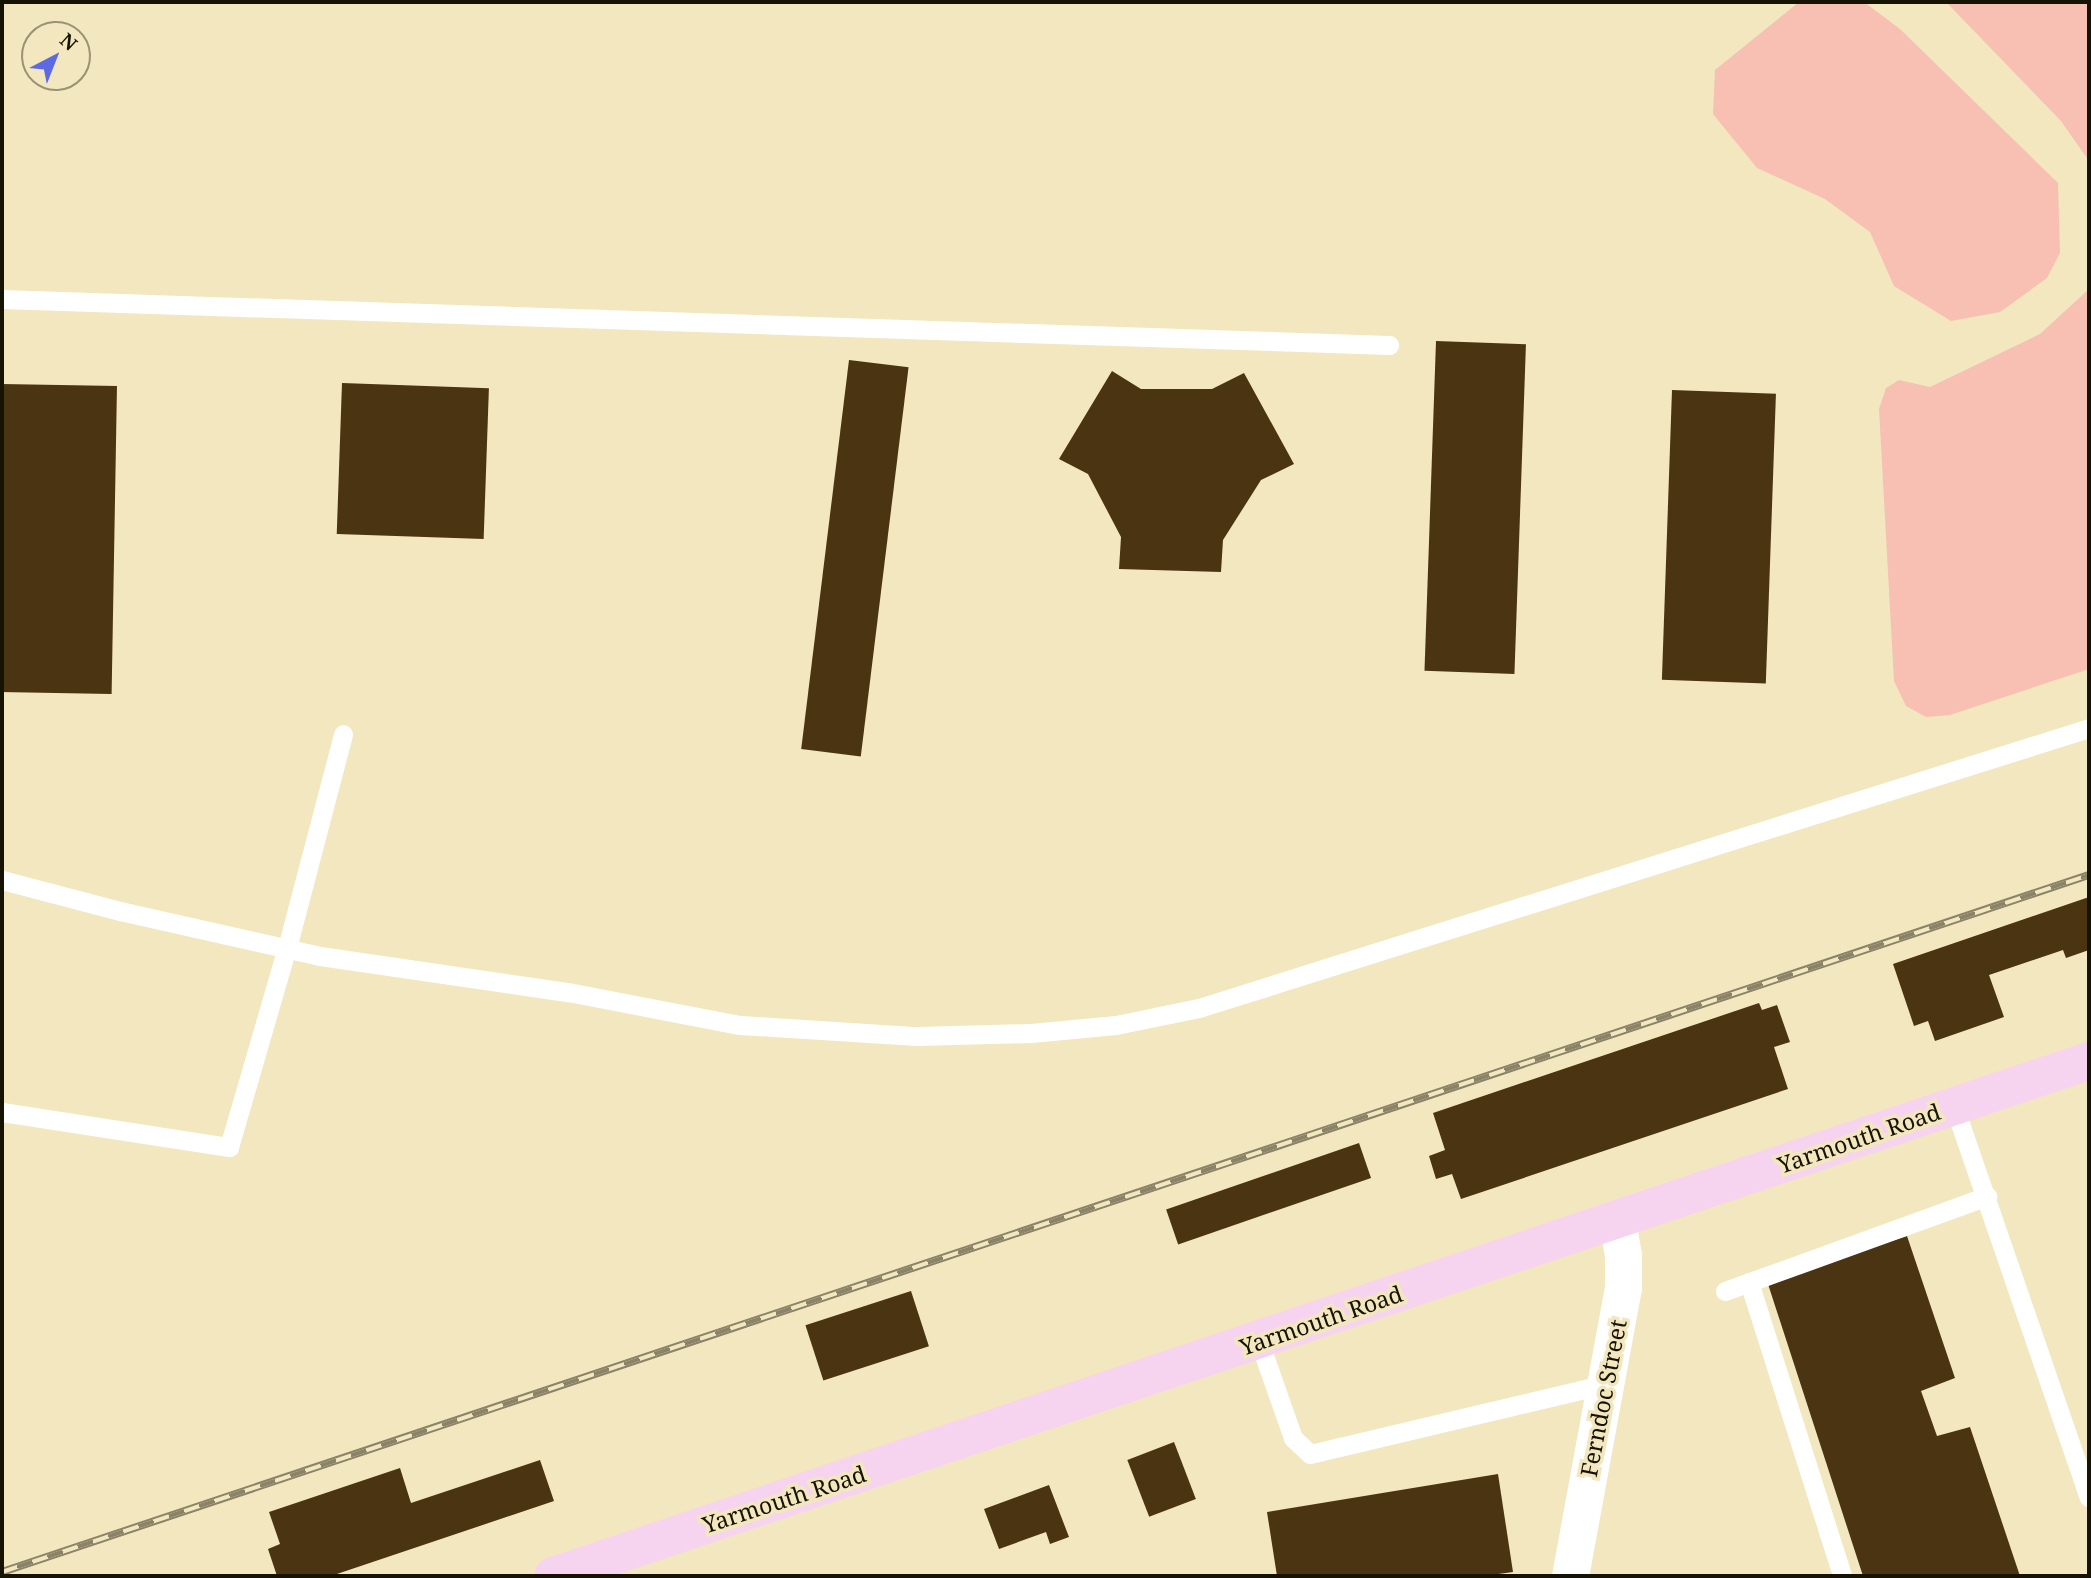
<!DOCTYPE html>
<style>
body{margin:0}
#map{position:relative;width:2091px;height:1578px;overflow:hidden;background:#f2e7be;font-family:"Noto Serif",serif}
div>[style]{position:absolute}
.green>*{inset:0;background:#f7c0b2}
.building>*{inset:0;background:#4b3412;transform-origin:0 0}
.service>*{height:19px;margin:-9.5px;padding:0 9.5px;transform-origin:9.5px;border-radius:9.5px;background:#fff}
.minor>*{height:37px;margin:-18.5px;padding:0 18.5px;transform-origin:18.5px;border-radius:18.5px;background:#fff}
.secondary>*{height:38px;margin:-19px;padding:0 19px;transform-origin:19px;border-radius:19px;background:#f6d4f0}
.rail>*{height:8px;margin-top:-4px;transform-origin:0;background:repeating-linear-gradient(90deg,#f2e7be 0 16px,#8b8367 0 32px);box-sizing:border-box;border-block:2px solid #8b8367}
span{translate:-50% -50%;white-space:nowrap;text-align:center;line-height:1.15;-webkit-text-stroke:7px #f2e7be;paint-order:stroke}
.street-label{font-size:23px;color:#161204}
.frame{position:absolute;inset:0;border:4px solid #161204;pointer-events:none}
.north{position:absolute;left:21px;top:21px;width:70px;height:70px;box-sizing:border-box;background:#f2e7be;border:2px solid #9a9274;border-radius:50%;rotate:42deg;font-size:19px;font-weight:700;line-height:28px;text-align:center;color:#161204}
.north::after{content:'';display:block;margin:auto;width:24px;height:32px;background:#5e6ae2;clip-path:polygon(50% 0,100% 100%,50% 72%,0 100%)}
</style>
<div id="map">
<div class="green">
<i style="clip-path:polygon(1799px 2px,1864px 2px,1900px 29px,2058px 183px,2060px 253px,2047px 278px,2000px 312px,1951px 321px,1894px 286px,1870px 232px,1825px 199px,1757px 168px,1713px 114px,1715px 70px)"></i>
<i style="clip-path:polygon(1946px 2px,2089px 2px,2089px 161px,2061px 121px)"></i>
<i style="clip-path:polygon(2089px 289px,2089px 669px,1950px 715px,1926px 717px,1906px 706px,1894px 681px,1879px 409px,1886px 388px,1899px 380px,1930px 387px,2040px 334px)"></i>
</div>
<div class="building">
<i style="left:1436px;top:341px;width:90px;height:330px;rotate:2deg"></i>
<i style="left:849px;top:360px;width:60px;height:392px;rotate:7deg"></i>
<i style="clip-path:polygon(1112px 371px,1141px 389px,1212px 389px,1244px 373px,1294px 464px,1261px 480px,1223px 540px,1221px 572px,1119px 569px,1121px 537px,1088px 474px,1059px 459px)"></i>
<i style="left:342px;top:383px;width:147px;height:151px;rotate:2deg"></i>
<i style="left:2px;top:384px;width:115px;height:308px;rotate:1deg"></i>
<i style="left:1672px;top:390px;width:104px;height:290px;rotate:2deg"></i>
<i style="clip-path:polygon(2089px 897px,2089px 950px,2066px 958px,2063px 950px,1989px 975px,2004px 1017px,1935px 1041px,1928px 1021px,1914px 1026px,1893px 964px)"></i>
<i style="clip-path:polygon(1759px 1003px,1762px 1010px,1777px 1005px,1790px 1042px,1774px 1047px,1788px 1089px,1461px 1199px,1452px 1174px,1436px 1179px,1429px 1156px,1445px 1150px,1433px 1113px)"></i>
<i style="left:1359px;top:1143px;width:37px;height:204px;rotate:71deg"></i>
<i style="clip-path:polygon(1907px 1236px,1955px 1378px,1921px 1391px,1937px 1436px,1970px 1427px,2020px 1576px,1863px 1576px,1767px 1281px)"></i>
<i style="left:911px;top:1291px;width:58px;height:111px;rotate:72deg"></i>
<i style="left:1174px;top:1442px;width:61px;height:50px;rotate:69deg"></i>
<i style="clip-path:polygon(540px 1460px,554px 1501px,331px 1576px,277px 1576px,268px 1549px,280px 1544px,269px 1512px,400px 1468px,411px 1503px)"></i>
<i style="clip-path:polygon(1498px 1474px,1513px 1572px,1484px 1576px,1277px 1576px,1267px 1512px)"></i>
<i style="clip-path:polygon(1049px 1485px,1069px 1537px,1050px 1544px,1046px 1532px,999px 1549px,984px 1509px)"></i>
</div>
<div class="service">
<i style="left:2px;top:299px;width:1388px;rotate:1.9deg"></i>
<i style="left:2px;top:880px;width:122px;rotate:14.7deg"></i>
<i style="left:120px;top:911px;width:205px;rotate:12.7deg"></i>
<i style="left:320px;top:956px;width:251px;rotate:8.3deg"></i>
<i style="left:568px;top:992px;width:175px;rotate:10.9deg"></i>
<i style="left:740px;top:1025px;width:177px;rotate:3.6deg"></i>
<i style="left:917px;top:1036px;width:114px;rotate:-1.5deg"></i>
<i style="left:1031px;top:1033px;width:85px;rotate:-5.4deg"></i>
<i style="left:1116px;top:1025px;width:85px;rotate:-11.6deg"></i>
<i style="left:1199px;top:1008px;width:933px;rotate:-17.46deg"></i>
<i style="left:1954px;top:1106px;width:414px;rotate:71deg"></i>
<i style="left:2px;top:1112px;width:230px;rotate:8.8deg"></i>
<i style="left:229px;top:1147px;width:207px;rotate:-73.8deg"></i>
<i style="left:287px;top:948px;width:221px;rotate:-75.3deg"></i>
<i style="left:1749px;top:1282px;width:308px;rotate:72.4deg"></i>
<i style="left:1725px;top:1291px;width:279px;rotate:-19.9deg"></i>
<i style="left:1259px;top:1341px;width:103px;rotate:70.7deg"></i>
<i style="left:1293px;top:1438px;width:23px;rotate:43deg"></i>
<i style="left:1310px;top:1454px;width:304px;rotate:-13.3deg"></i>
</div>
<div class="minor">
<i style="left:1570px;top:1576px;width:293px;rotate:-79.6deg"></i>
<i style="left:1623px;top:1288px;width:33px;rotate:-90deg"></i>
<i style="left:1623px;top:1255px;width:36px;rotate:-100deg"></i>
</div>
<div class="secondary">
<i style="left:553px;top:1576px;width:1620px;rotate:-18.54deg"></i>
</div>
<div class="rail">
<i style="left:2px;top:1572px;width:2200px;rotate:-18.47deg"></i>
</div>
<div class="street-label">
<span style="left:1859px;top:1138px;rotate:-19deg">Yarmouth Road</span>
<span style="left:1321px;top:1320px;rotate:-19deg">Yarmouth Road</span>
<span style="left:1603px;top:1398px;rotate:-79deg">Ferndoc Street</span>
<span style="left:784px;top:1499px;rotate:-18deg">Yarmouth Road</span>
</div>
<div class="frame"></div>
<div class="north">N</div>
</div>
